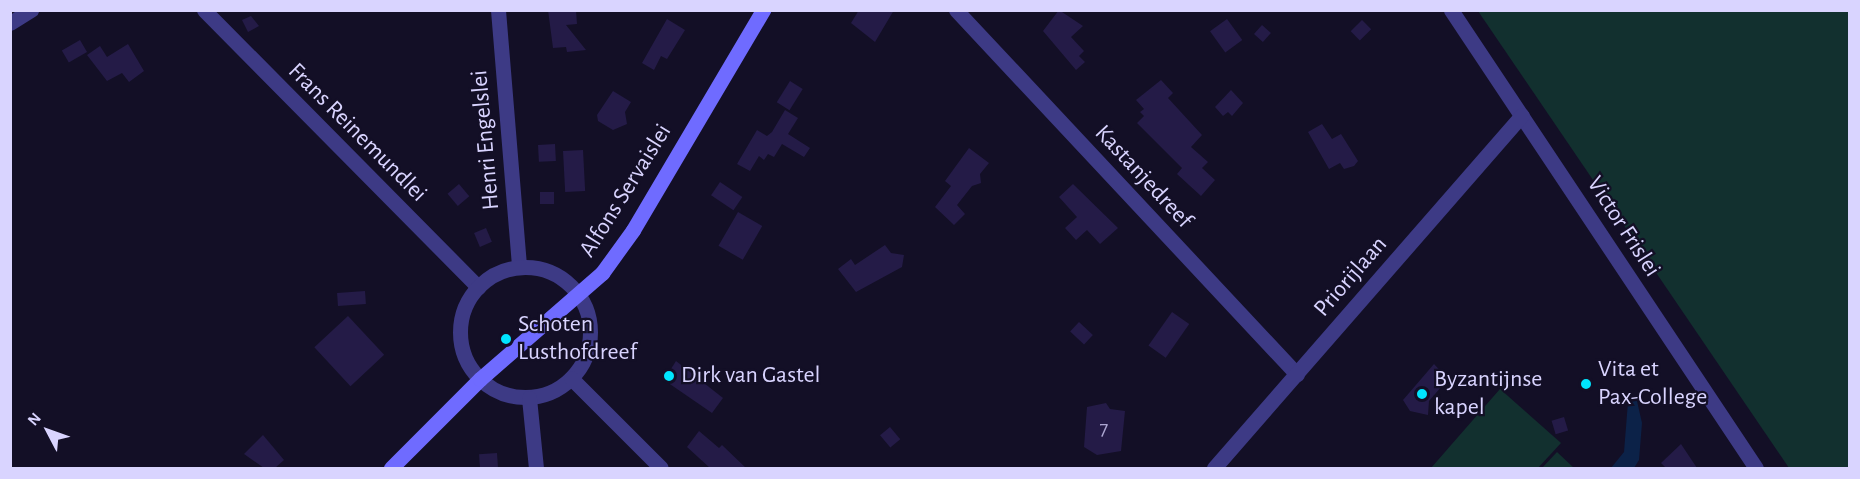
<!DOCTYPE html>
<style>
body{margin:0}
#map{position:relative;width:1860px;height:479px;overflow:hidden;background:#130f26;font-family:"Alegreya Sans",sans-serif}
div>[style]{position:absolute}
.green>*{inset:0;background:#12302f}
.water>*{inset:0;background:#0c2248}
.building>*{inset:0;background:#241b47;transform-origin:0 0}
.street>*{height:15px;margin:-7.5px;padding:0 7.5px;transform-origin:7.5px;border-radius:7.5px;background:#3d3a85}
.street>.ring{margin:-7.5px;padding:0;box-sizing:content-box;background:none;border:15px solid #3d3a85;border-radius:50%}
.secondary>*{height:15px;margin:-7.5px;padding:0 7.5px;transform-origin:7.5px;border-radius:7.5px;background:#6f6bff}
.dots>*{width:16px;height:16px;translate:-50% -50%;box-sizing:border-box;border:3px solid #130f26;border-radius:50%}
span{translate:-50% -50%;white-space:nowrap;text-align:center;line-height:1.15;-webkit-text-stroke:4.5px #130f26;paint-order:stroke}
.number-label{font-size:21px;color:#aca6d1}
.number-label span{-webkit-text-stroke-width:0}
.street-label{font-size:24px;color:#d9d4ff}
.poi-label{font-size:24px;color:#d9d4ff}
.left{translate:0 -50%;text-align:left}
.frame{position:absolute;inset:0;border:12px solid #d9d4ff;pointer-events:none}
.north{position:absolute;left:18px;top:401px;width:60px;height:60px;-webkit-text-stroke:4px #130f26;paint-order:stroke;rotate:311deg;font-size:16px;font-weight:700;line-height:24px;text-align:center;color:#d9d4ff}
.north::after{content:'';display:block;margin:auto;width:21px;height:27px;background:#d9d4ff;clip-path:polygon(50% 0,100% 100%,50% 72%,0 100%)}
</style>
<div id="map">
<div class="green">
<i style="clip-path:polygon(1478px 11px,1849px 11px,1849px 468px,1789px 468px)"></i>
<i style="clip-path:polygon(1500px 389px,1561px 443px,1538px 468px,1431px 468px)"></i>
<i style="clip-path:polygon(1557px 452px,1574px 468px,1542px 468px)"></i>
</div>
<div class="water">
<i style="clip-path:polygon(1637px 401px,1642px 423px,1639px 460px,1634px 468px,1611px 468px,1624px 452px,1628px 402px)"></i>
</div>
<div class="building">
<i style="clip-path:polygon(548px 10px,576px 10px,577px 24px,566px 25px,586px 50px,567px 52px,566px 47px,553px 48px)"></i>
<i style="clip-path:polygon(859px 10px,894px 10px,875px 42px,851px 23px)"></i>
<i style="clip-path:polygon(1059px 10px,1083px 26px,1071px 37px,1084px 51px,1079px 56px,1085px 62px,1076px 70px,1043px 31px)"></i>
<i style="clip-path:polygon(251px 16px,259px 26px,248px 32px,242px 20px)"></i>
<i style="clip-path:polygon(667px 19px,685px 30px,667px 59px,661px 56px,654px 70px,642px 63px)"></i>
<i style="left:1227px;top:19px;width:26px;height:21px;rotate:54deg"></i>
<i style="left:1362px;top:20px;width:13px;height:16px;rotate:45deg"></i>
<i style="left:1262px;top:25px;width:12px;height:12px;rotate:42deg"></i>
<i style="left:80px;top:40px;width:14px;height:21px;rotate:60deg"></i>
<i style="clip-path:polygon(128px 44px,144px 71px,129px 82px,122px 73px,107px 81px,87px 55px,100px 46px,107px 57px)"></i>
<i style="clip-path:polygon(1161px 80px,1173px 93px,1168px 98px,1202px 135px,1191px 147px,1208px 162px,1202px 168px,1215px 180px,1201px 196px,1177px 174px,1182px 168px,1137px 123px,1144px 116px,1140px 112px,1144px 109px,1136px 100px)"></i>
<i style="left:790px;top:81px;width:15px;height:25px;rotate:32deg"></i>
<i style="clip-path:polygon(1231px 90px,1243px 103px,1232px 116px,1228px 112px,1223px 116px,1215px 107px)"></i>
<i style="clip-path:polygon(613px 91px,631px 102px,625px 112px,627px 124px,613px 130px,598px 121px,597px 115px)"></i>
<i style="clip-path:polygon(785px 110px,798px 118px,788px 134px,810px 148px,804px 157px,782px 144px,774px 157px,768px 154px,764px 160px,759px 156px,750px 171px,737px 164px,757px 130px,767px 136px,772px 132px)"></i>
<i style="clip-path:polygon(1322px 124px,1332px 139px,1341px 134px,1358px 161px,1354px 166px,1344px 169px,1340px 163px,1329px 169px,1308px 132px)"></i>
<i style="left:555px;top:144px;width:17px;height:17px;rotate:87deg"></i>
<i style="clip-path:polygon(969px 148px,989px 163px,980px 174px,981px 183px,972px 186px,957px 205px,965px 214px,954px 225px,935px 207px,951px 186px,945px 181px)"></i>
<i style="left:583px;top:150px;width:41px;height:20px;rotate:87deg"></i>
<i style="left:720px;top:182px;width:27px;height:16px;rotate:34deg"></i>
<i style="left:459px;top:184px;width:16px;height:15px;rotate:50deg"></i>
<i style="clip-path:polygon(1073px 184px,1118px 228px,1100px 244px,1087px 230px,1076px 240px,1065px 228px,1077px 217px,1059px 197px)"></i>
<i style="left:554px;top:192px;width:12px;height:14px;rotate:90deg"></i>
<i style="left:738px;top:212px;width:28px;height:39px;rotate:30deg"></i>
<i style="left:486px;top:228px;width:15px;height:13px;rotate:67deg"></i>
<i style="clip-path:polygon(885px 245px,891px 253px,904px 255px,902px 267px,856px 292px,838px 269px,851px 259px,855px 265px)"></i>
<i style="left:365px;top:291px;width:13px;height:28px;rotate:86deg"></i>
<i style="left:1172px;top:312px;width:21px;height:41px;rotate:35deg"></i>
<i style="left:348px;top:316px;width:53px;height:46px;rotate:47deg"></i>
<i style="left:1079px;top:322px;width:19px;height:13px;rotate:43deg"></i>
<i style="clip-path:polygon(676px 361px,723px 398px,712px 413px,664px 380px)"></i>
<i style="clip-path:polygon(1434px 364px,1448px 379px,1429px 401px,1428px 415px,1410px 411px,1403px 400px)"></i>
<i style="clip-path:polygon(1106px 403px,1110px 409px,1125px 411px,1121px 451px,1097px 455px,1084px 447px,1087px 407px)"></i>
<i style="left:1564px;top:417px;width:14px;height:13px;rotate:73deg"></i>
<i style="left:890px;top:427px;width:16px;height:13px;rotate:50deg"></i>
<i style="clip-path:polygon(699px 431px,719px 448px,722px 445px,746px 468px,710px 468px,687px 447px)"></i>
<i style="clip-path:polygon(263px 435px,284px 460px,275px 468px,264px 468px,244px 454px)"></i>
<i style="clip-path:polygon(1681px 444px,1697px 468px,1666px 468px,1661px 463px)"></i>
<i style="left:497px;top:453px;width:15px;height:18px;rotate:86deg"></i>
</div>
<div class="street">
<i style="left:204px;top:10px;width:390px;rotate:45.3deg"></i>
<i style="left:498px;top:10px;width:257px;rotate:85.3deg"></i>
<i style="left:956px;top:10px;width:499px;rotate:46.9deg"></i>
<i style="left:1451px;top:10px;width:550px;rotate:56.34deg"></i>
<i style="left:10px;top:23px;width:25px;rotate:-32deg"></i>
<i class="ring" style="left:460px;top:267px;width:115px;height:115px"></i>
<i style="left:571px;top:378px;width:127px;rotate:45deg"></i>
<i style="left:529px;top:398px;width:70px;rotate:84.3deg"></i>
<i style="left:1214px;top:468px;width:468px;rotate:-48.9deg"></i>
</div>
<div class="secondary">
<i style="left:391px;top:468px;width:126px;rotate:-45deg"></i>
<i style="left:480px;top:379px;width:162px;rotate:-41deg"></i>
<i style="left:602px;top:273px;width:53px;rotate:-54.2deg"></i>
<i style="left:633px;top:230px;width:256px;rotate:-59.4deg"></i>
</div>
<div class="dots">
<i style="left:506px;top:339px;background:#00e5ff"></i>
<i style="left:669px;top:376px;background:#00e5ff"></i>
<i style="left:1586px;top:384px;background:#00e5ff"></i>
<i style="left:1422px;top:394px;background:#00e5ff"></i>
</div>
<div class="number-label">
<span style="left:1104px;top:429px">7</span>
</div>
<div class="street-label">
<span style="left:357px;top:133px;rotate:45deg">Frans Reinemundlei</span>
<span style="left:486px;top:140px;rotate:-95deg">Henri Engelslei</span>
<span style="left:1143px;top:177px;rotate:47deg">Kastanjedreef</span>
<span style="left:626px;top:191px;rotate:-58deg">Alfons Servaislei</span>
<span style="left:1623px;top:227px;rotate:57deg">Victor Frislei</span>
<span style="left:1351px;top:277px;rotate:-49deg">Priorijlaan</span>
</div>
<div class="poi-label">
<span class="left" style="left:518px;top:339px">Schoten<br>Lusthofdreef</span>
<span class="left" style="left:1598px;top:384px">Vita et<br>Pax-College</span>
<span class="left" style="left:681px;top:376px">Dirk van Gastel</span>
<span class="left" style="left:1434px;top:394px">Byzantijnse<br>kapel</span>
</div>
<div class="frame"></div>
<div class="north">N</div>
</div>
